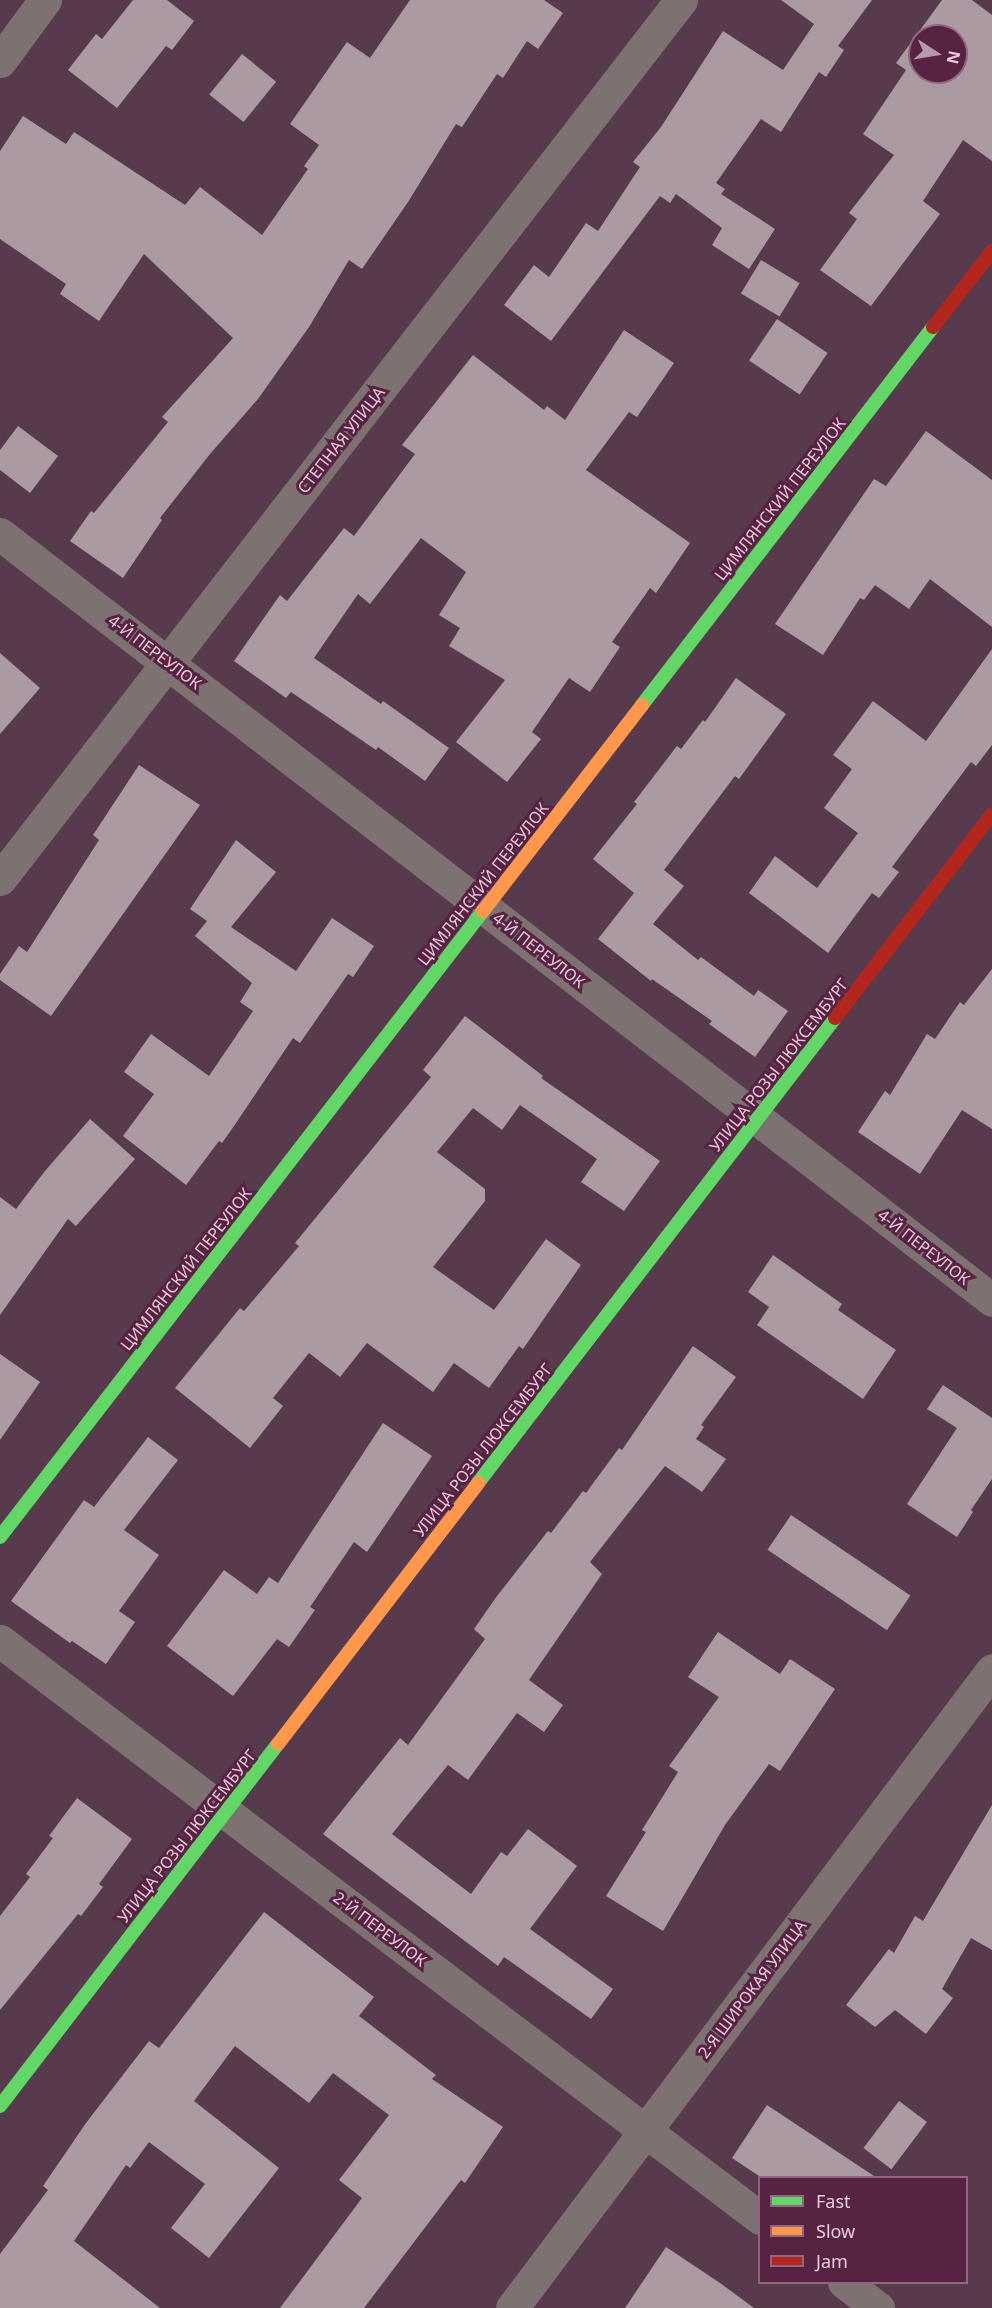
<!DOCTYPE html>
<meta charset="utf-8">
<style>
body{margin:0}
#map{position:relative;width:992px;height:2308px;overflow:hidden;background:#573b4c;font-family:"Noto Sans",sans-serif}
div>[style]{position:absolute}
.building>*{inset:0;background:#ac9aa3;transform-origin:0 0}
.street>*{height:33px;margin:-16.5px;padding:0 16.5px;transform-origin:16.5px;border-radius:16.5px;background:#7e7171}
.fast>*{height:14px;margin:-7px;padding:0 7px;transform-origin:7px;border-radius:7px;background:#63d668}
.slow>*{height:14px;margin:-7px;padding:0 7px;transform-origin:7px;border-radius:7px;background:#ff974d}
.jam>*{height:14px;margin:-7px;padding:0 7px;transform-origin:7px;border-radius:7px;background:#b3261e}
span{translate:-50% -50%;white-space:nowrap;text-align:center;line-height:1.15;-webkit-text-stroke:6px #582343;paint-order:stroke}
.street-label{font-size:16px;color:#eccadb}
.legend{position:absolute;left:758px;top:2176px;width:210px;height:108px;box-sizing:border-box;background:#582343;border:2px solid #936680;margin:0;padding:8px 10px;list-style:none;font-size:18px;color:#eccadb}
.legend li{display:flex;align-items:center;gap:12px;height:30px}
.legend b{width:30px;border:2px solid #936680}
.north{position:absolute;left:908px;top:24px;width:60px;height:60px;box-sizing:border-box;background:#582343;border:2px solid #936680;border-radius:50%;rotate:102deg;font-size:16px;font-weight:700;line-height:24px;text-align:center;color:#eccadb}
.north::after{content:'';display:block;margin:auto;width:21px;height:27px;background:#b898a9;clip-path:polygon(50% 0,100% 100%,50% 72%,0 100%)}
</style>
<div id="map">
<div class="building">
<i style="clip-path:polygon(133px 0,167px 0,194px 21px,172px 50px,166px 46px,117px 108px,68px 70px,96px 34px,102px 39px)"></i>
<i style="clip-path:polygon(410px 0,544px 0,563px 13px,538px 49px,527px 41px,503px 78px,497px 74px,462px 127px,456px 124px,408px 202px,362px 269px,349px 260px,309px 327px,258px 399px,210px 454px,160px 518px,162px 520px,123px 578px,70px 541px,91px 511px,94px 513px,168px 422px,162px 417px,233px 338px,144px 254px,99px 321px,60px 294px,66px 284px,0 239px,0 151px,23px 116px,66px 144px,74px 132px,185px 205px,200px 187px,262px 235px,308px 169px,304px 166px,319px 145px,290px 124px,347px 42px,370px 58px)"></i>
<i style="clip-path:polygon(781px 0,872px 0,838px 46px,844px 50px,826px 77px,819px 72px,781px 132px,761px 119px,716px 183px,725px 189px,721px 194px,775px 229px,749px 269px,712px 245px,722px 228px,676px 194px,670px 203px,660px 196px,551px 341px,504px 305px,534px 265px,549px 277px,586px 223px,598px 231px,640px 167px,633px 162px,661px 127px,723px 31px,783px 70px,814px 24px)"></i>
<i style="clip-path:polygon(evenodd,942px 0,972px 0,992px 15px,992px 161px,963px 140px,923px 201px,940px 214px,871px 306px,820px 270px,857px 219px,849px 213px,894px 155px,863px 134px,906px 70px,896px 63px,942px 0,920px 36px,956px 36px,956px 72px,920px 72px,920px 36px)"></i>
<i style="left:242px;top:54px;width:44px;height:52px;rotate:39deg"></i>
<i style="left:761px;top:260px;width:45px;height:39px;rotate:31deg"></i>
<i style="left:777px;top:319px;width:61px;height:50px;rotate:34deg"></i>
<i style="clip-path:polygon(624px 330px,674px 363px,637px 417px,629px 412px,586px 470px,690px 543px,656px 593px,650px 588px,612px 642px,620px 647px,590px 692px,569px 678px,532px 732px,541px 739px,507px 782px,456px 742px,505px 680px,449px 646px,460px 628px,439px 615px,466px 572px,421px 538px,370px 604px,358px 594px,314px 658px,381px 704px,383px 701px,449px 748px,425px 781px,378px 747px,376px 750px,291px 692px,286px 698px,234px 661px,280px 595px,287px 601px,344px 528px,354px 536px,415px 454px,402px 445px,473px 355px,544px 410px,547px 406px,565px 420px)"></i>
<i style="clip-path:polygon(18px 426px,58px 456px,30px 493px,0 470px,0 450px)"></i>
<i style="clip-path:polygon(926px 431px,992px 480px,992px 627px,930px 579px,909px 609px,875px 585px,864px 600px,860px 598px,823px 655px,775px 624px,874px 479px,886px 486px)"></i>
<i style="clip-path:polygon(992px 649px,992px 745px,976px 766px,971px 762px,892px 867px,899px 872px,879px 898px,872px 893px,828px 953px,749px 893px,775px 856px,817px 888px,858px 833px,824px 808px,852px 769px,833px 755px,873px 701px,926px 741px)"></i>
<i style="clip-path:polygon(0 653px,40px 688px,0 734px)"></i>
<i style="clip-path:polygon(736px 678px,786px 714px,739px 779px,735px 776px,664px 870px,684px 886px,653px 924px,698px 960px,701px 957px,754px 996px,758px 990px,788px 1011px,755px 1057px,709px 1024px,712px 1021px,652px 979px,651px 981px,598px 939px,634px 893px,593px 859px,637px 804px,634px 802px,677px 746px,681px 749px,703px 720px,705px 722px)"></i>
<i style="clip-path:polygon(139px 765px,200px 805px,51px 1016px,0 980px,0 974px,19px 946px,27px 952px,99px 840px,93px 835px)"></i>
<i style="clip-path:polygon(236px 840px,276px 872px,231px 927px,296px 971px,332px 918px,374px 946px,353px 977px,348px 974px,300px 1043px,293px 1038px,234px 1126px,222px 1143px,219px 1141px,186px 1185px,123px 1136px,154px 1094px,124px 1072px,151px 1034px,209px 1076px,253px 1011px,240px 1002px,252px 983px,195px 936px,207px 921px,190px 909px)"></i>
<i style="clip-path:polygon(992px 969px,992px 1129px,962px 1110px,920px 1174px,858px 1132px,885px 1091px,890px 1095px,927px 1034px,935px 1039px,960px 1002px,964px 1005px)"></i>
<i style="clip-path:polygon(465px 1016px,543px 1076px,541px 1078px,660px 1161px,624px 1211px,581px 1182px,597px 1159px,520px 1105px,502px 1130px,473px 1108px,437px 1152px,485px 1189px,485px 1201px,433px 1267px,494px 1310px,546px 1239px,581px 1265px,523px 1349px,519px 1346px,489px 1388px,454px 1363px,433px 1392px,367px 1343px,340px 1377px,309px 1353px,273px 1398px,283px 1406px,250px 1448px,175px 1388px,240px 1308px,244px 1311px,299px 1246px,295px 1243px,431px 1077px,423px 1070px)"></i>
<i style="clip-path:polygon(90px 1119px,135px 1159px,76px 1226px,68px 1219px,0 1315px,0 1197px,16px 1209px,45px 1171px)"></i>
<i style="clip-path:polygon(773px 1255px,842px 1304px,838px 1310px,896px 1350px,863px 1399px,757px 1325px,769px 1307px,748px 1292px)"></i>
<i style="clip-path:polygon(693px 1346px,736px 1377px,701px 1425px,704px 1427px,696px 1439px,726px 1459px,702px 1492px,665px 1466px,590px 1562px,602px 1574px,529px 1680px,563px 1705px,544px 1732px,517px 1713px,468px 1780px,448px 1765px,392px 1834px,471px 1894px,501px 1852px,507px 1856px,528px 1829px,577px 1866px,530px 1929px,613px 1989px,591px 2019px,504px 1957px,498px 1966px,323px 1834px,400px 1738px,408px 1745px,485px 1639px,474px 1629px,497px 1596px,548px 1531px,551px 1533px,583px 1491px,586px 1493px,619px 1448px,622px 1450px)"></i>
<i style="clip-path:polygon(0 1354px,40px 1382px,0 1440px)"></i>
<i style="clip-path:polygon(943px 1385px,992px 1418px,992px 1479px,971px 1510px,973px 1512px,957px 1537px,907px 1504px,957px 1428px,927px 1409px)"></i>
<i style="clip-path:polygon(383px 1423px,432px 1456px,367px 1552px,354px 1542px,310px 1607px,315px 1610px,289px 1647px,277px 1639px,233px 1696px,167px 1646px,224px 1570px,257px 1594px,269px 1577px,278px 1583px)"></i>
<i style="clip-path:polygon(148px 1437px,178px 1460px,124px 1530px,159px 1555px,119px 1611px,135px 1622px,106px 1664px,72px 1641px,70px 1643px,11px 1601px,84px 1500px,94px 1507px)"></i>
<i style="left:791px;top:1515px;width:144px;height:42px;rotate:34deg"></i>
<i style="clip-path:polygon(718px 1632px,780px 1674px,790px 1659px,835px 1689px,780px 1771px,769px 1764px,725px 1825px,663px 1931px,606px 1896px,646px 1832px,642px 1830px,678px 1772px,669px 1766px,719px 1697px,688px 1677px)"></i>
<i style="clip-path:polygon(77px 1798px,132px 1839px,99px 1884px,103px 1887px,81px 1916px,78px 1914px,0 2010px,0 1916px,30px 1877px,26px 1874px,53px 1838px,49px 1836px)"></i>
<i style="clip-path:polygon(992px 1805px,992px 1950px,971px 1938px,942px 1989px,953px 1998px,926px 2034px,895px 2010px,875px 2027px,846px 2005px,889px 1949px,894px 1953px,915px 1916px,923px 1921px)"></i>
<i style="clip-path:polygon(264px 1912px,374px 1997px,359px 2016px,436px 2075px,432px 2079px,503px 2127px,465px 2183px,461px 2180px,364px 2308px,280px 2308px,362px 2198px,339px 2180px,389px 2115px,333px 2073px,309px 2103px,235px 2046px,194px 2101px,279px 2168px,209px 2258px,171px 2228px,205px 2184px,149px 2142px,130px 2168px,126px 2165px,74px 2241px,160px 2308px,0 2308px,0 2254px,48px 2190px,43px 2186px,86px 2123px,149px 2041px,159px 2048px)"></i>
<i style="left:899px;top:2101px;width:35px;height:59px;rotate:37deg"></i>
<i style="clip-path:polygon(767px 2105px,877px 2178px,762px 2178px,732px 2158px)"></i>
<i style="clip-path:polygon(666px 2247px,720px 2283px,754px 2308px,625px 2308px)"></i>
</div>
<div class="street">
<i style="left:0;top:61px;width:76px;rotate:-53.6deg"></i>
<i style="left:0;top:534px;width:1253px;rotate:37.67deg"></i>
<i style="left:0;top:879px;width:1112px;rotate:-52.23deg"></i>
<i style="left:0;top:1641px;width:954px;rotate:37.21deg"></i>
<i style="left:844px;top:2282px;width:43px;rotate:37.4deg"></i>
<i style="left:512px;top:2308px;width:798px;rotate:-53.04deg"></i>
</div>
<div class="fast">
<i style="left:642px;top:705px;width:477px;rotate:-52.4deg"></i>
<i style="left:478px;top:1483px;width:586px;rotate:-52.49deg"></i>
<i style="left:0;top:1537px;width:791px;rotate:-52.35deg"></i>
<i style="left:0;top:2106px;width:456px;rotate:-52.5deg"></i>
</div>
<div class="slow">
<i style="left:483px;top:911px;width:260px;rotate:-52.3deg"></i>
<i style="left:278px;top:1744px;width:329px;rotate:-52.5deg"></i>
</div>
<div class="jam">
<i style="left:933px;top:327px;width:96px;rotate:-52.2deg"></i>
<i style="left:835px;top:1018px;width:257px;rotate:-52.4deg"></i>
</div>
<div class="street-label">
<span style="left:341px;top:440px;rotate:-52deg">СТЕПНАЯ УЛИЦА</span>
<span style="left:780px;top:499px;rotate:-52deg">ЦИМЛЯНСКИЙ ПЕРЕУЛОК</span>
<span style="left:155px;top:652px;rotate:37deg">4-Й ПЕРЕУЛОК</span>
<span style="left:483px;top:884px;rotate:-52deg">ЦИМЛЯНСКИЙ ПЕРЕУЛОК</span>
<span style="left:539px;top:950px;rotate:38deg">4-Й ПЕРЕУЛОК</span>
<span style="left:779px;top:1065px;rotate:-52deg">УЛИЦА РОЗЫ ЛЮКСЕМБУРГ</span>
<span style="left:924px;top:1247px;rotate:38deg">4-Й ПЕРЕУЛОК</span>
<span style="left:186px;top:1269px;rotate:-52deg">ЦИМЛЯНСКИЙ ПЕРЕУЛОК</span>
<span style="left:483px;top:1450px;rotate:-52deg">УЛИЦА РОЗЫ ЛЮКСЕМБУРГ</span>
<span style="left:187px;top:1836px;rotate:-52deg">УЛИЦА РОЗЫ ЛЮКСЕМБУРГ</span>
<span style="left:380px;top:1929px;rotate:37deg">2-Й ПЕРЕУЛОК</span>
<span style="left:752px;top:1989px;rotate:-53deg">2-Я ШИРОКАЯ УЛИЦА</span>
</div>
<ul class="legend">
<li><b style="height:8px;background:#63d668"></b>Fast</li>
<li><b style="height:8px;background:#ff974d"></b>Slow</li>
<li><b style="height:8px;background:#b3261e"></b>Jam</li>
</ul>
<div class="north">N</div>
</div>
